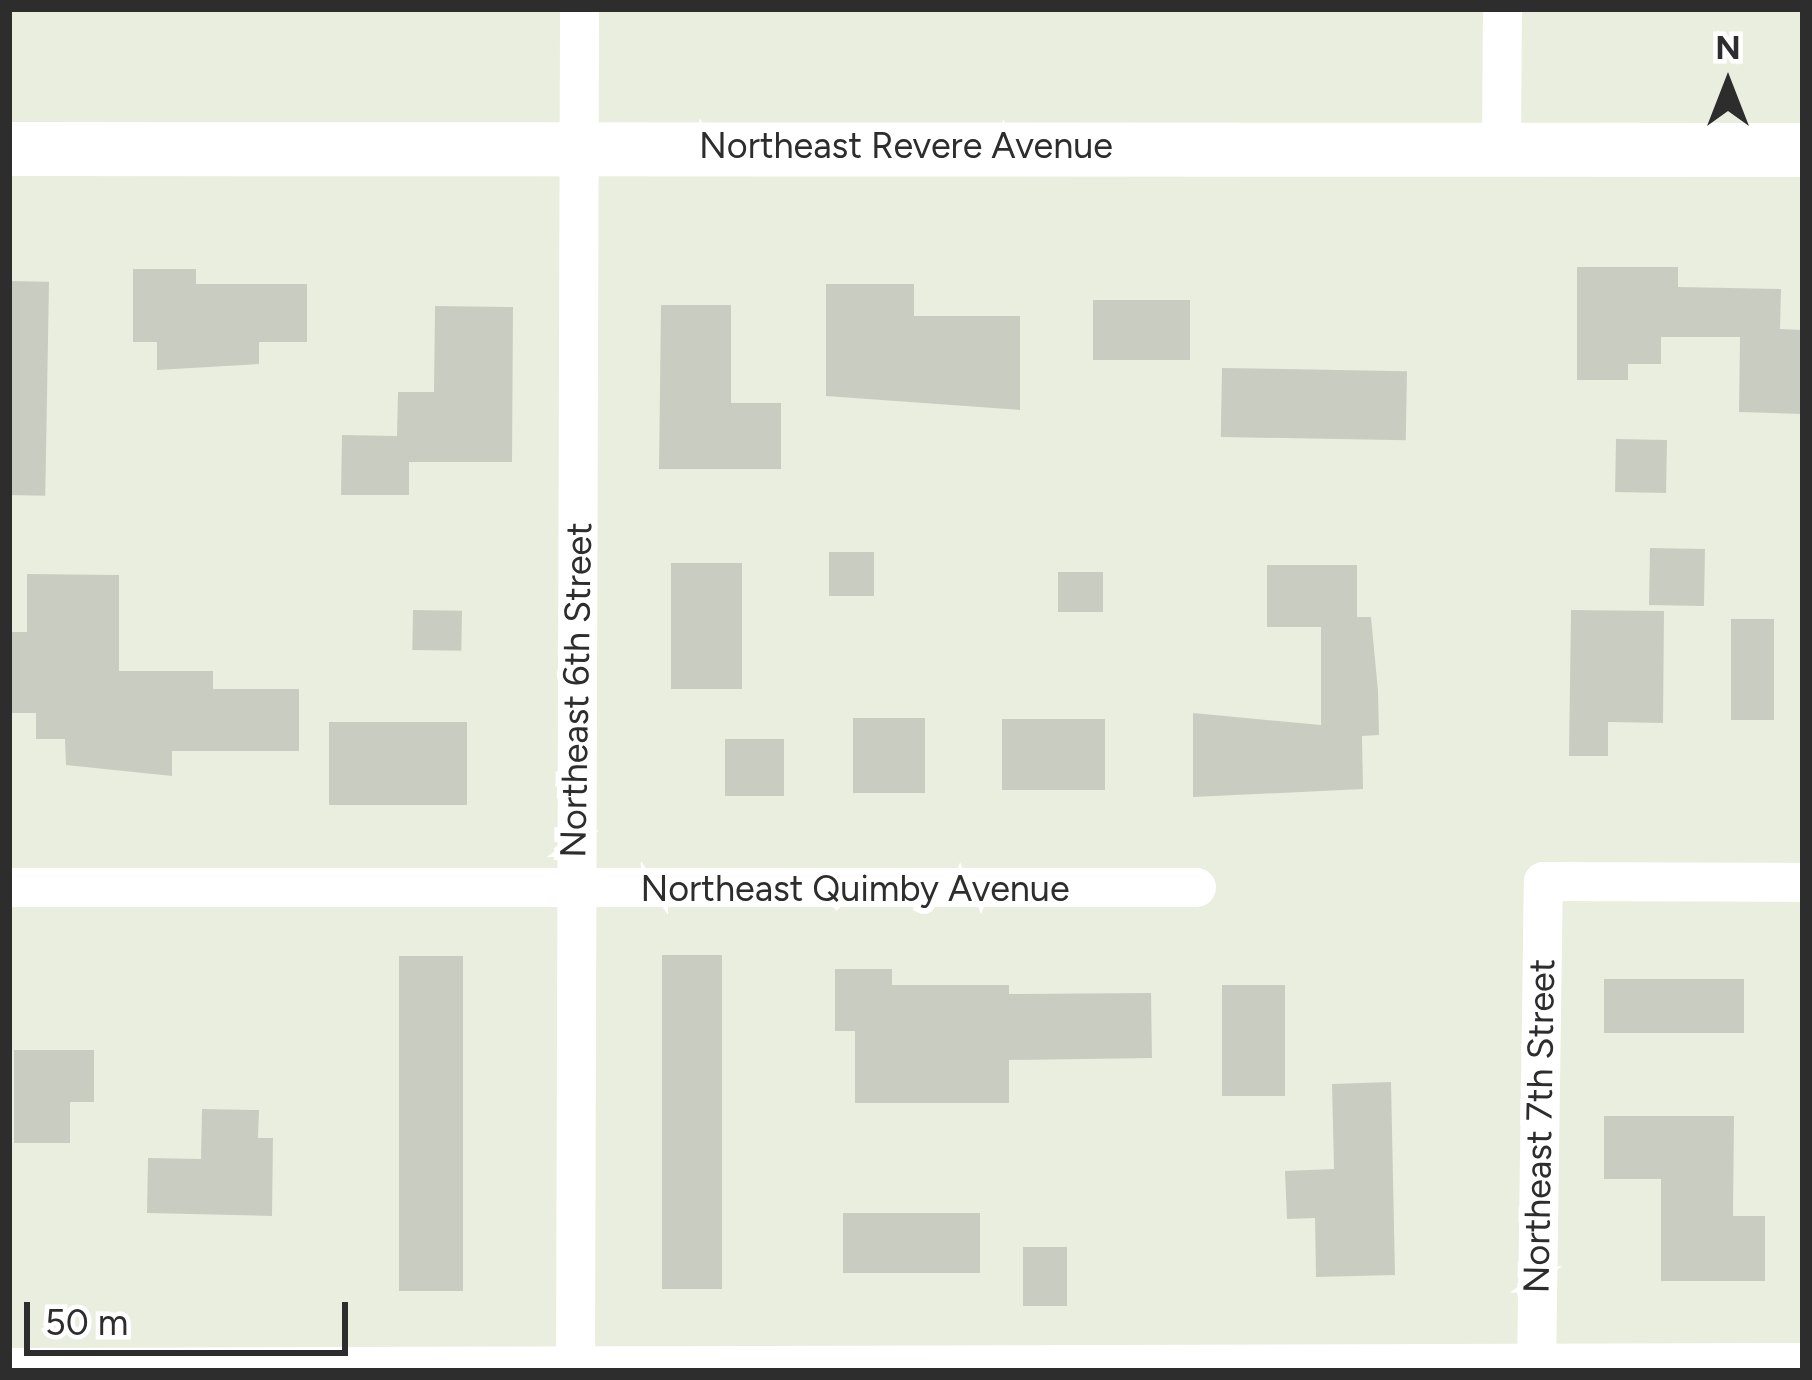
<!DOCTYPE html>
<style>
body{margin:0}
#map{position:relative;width:1812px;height:1380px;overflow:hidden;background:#eaeedf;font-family:Figtree,sans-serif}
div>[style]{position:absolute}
.building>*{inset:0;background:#c9cdc1;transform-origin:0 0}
.street>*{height:39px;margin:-19.5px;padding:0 19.5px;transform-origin:19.5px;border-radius:19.5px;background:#fff}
.secondary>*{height:54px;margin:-27px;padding:0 27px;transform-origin:27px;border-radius:27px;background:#fff}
span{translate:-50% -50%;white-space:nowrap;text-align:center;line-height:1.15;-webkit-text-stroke:12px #fff;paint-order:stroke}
.street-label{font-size:36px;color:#2d2d2d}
.frame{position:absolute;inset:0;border:12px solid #2d2d2d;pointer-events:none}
.north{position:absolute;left:1668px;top:24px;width:120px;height:120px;-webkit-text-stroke:9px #fff;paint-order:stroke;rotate:0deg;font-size:33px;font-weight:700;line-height:48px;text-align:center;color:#2d2d2d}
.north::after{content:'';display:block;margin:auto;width:42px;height:54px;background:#2d2d2d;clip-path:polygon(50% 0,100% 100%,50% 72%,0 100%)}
.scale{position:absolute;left:24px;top:1302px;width:324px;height:54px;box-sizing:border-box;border:6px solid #2d2d2d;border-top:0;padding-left:15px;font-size:36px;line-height:42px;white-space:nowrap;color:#2d2d2d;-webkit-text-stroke:9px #fff;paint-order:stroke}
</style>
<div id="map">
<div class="building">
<i style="clip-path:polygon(1577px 267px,1678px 267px,1678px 287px,1781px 289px,1780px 329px,1803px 330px,1803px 414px,1739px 412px,1740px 337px,1661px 337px,1661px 364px,1628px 364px,1628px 380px,1577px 380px)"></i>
<i style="clip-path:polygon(133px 269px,196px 269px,196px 284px,307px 284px,307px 342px,259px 342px,259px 364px,157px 370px,157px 342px,133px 342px)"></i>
<i style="left:9px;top:281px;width:40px;height:214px;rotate:1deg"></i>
<i style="clip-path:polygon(826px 284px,914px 284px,914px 316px,1020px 316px,1020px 410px,826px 396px)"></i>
<i style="left:1093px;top:300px;width:97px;height:60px"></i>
<i style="clip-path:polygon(661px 305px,731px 305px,731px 403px,781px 403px,781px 469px,659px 469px)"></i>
<i style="clip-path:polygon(435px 306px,513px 307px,512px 462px,409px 462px,409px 495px,341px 495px,342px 435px,397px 436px,398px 392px,434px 392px)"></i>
<i style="left:1222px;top:368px;width:185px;height:69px;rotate:1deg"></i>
<i style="left:1616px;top:439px;width:51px;height:53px;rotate:1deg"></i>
<i style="left:1650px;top:548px;width:55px;height:57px;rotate:1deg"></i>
<i style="left:829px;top:552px;width:45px;height:44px"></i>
<i style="left:671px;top:563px;width:71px;height:126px"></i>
<i style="clip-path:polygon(1267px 565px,1357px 565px,1357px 617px,1371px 617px,1378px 691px,1379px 735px,1362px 736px,1363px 789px,1193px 797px,1193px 713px,1321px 725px,1321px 627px,1267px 627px)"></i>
<i style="left:1058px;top:572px;width:45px;height:40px"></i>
<i style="clip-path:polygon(27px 574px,119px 575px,119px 671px,213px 671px,213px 689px,299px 689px,299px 751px,172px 751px,172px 776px,66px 765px,65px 739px,36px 739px,36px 713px,9px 713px,9px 632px,27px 632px)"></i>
<i style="left:413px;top:610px;width:49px;height:40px;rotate:1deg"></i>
<i style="clip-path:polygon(1571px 610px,1664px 611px,1663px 723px,1608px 722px,1608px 756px,1569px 756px)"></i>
<i style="left:1731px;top:619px;width:43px;height:101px"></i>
<i style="left:853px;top:718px;width:72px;height:75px"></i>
<i style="left:1002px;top:719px;width:103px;height:71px"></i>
<i style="left:329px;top:722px;width:138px;height:83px"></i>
<i style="left:725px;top:739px;width:59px;height:57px"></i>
<i style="left:662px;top:955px;width:60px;height:334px"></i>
<i style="left:399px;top:956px;width:64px;height:335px"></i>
<i style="clip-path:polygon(835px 969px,892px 969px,892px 985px,1009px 985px,1009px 994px,1151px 993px,1152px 1058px,1009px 1060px,1009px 1103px,855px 1103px,855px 1031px,835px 1031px)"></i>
<i style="left:1604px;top:979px;width:140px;height:54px"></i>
<i style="left:1222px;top:985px;width:63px;height:111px"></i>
<i style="clip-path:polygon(14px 1050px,94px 1050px,94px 1102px,70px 1102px,70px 1143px,14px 1143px)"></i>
<i style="clip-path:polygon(1391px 1082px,1395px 1275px,1316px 1277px,1315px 1218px,1287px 1219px,1285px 1171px,1334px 1169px,1332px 1084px)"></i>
<i style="clip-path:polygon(202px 1109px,259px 1110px,258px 1138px,273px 1138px,272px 1216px,147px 1213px,148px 1158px,201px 1159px)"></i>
<i style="clip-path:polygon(1604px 1116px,1734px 1116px,1733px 1216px,1765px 1216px,1765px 1281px,1661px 1281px,1661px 1179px,1604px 1179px)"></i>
<i style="left:843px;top:1213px;width:137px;height:60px"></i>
<i style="left:1023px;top:1247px;width:44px;height:59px"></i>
</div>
<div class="street">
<i style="left:1501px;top:148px;width:139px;rotate:-89.6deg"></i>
<i style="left:9px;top:887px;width:1187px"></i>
<i style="left:9px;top:1367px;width:1794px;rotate:-0.16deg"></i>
<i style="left:575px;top:1371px;width:1362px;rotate:-89.83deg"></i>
<i style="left:1536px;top:1371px;width:490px;rotate:-89.2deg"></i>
<i style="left:1543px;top:881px;width:260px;rotate:0.2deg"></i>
</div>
<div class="secondary">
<i style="left:9px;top:149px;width:1794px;rotate:0.03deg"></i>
</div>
<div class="street-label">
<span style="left:906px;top:146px">Northeast Revere Avenue</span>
<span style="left:576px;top:690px;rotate:-89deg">Northeast 6th Street</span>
<span style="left:855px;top:889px">Northeast Quimby Avenue</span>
<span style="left:1539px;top:1126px;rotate:-89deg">Northeast 7th Street</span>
</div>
<div class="frame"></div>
<div class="north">N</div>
<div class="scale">50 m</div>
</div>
